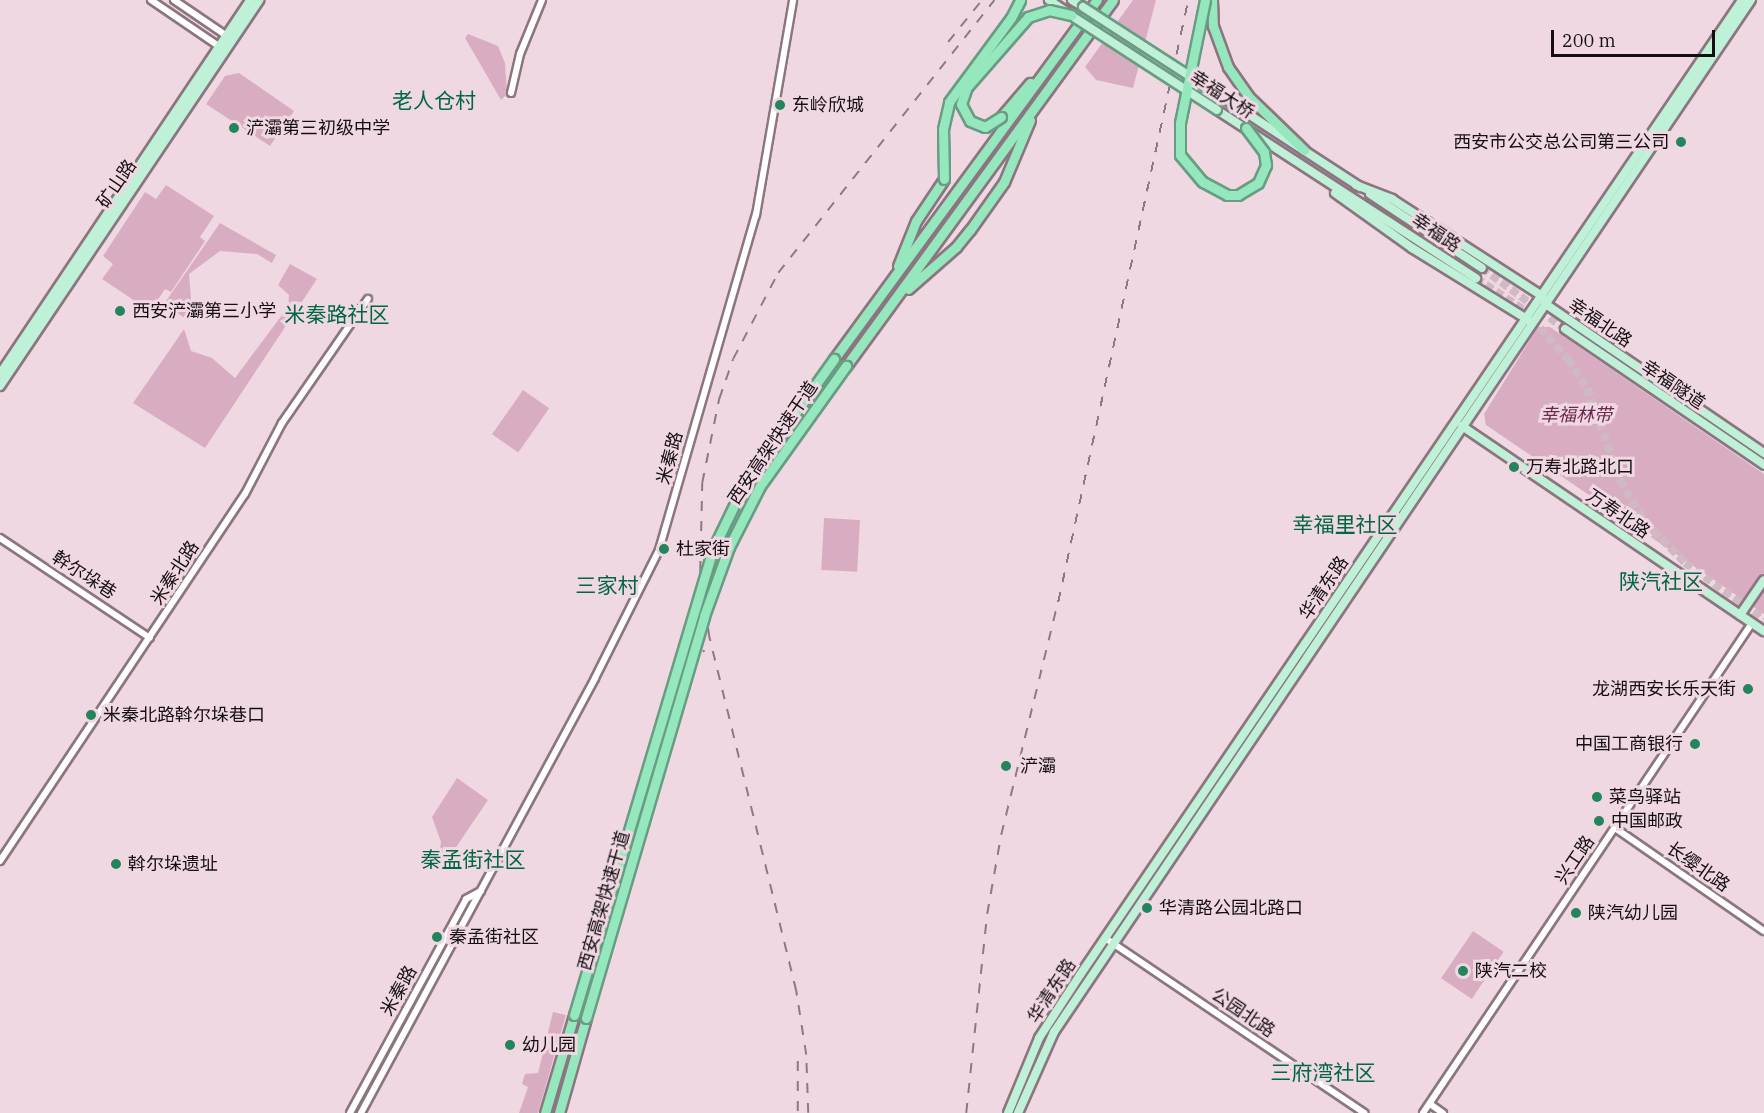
<!DOCTYPE html>
<meta charset="utf-8">
<style>
body{margin:0}
#map{position:relative;width:1764px;height:1113px;overflow:hidden;background:#f0d8e3;font-family:"IBM Plex Serif","Noto Sans SC",serif}
div>[style]{position:absolute}
.green>*{inset:0;background:#d8adc2;transform-origin:0 0}
.major-tunnel>*{height:8px;margin-top:-4px;transform-origin:0;background:repeating-linear-gradient(90deg,#cfbac4 0 8px,transparent 0 12px)}
.roads{filter:drop-shadow(2px 0 #8b7680) drop-shadow(-2px 0 #8b7680) drop-shadow(0 2px #8b7680) drop-shadow(0 -2px #8b7680)}
.minor>*{height:6px;margin:-3px;padding:0 3px;transform-origin:3px;border-radius:3px;background:#fff}
.major>*{height:8px;margin:-4px;padding:0 4px;transform-origin:4px;border-radius:4px;background:#bff1d8}
.highway>*{height:9px;margin:-4.5px;padding:0 4.5px;transform-origin:4.5px;border-radius:4.5px;background:#95e8be}
.rail>*{height:1.5px;margin-top:-0.75px;transform-origin:0;background:repeating-linear-gradient(90deg,#8a7a81 0 10px,transparent 0 20px)}
.bridges{filter:drop-shadow(2px 0 #699c82) drop-shadow(-2px 0 #699c82) drop-shadow(0 2px #699c82) drop-shadow(0 -2px #699c82)}
.major-bridge>*{height:8px;margin:-4px;padding:0 4px;transform-origin:4px;border-radius:4px;background:#bff1d8}
.highway-bridge>*{height:9px;margin:-4.5px;padding:0 4.5px;transform-origin:4.5px;border-radius:4.5px;background:#95e8be}
.dots>*{width:16px;height:16px;translate:-50% -50%;box-sizing:border-box;border:3px solid #f0d8e3;border-radius:50%}
span{translate:-50% -50%;white-space:nowrap;text-align:center;line-height:1.15;-webkit-text-stroke:6px #f0d8e3;paint-order:stroke}
.street-label{font-size:18px;color:#160f12}
.poi-label{font-size:18px;color:#160f12}
.left{translate:0 -50%;text-align:left}
.right{translate:-100% -50%;text-align:right}
.park-label{font-size:18px;color:#6a284e;font-style:italic}
.quarter-label{font-size:21px;color:#006744}
.scale{position:absolute;left:1551px;top:30px;width:164px;height:27px;box-sizing:border-box;border:3px solid #160f12;border-top:0;padding-left:8px;font-size:18px;line-height:21px;white-space:nowrap;color:#160f12;-webkit-text-stroke:4px #f0d8e3;paint-order:stroke}
</style>
<div id="map">
<div class="green">
<i style="clip-path:polygon(1133px 0,1156px 0,1133px 88px,1096px 80px,1085px 67px)"></i>
<i style="clip-path:polygon(468px 34px,498px 46px,505px 63px,507px 94px,501px 100px,465px 38px)"></i>
<i style="clip-path:polygon(239px 73px,294px 111px,270px 146px,206px 104px,225px 76px)"></i>
<i style="clip-path:polygon(166px 185px,214px 216px,200px 237px,205px 241px,171px 292px,165px 289px,150px 311px,102px 279px,113px 264px,103px 256px,145px 192px,156px 199px)"></i>
<i style="clip-path:polygon(220px 223px,276px 255px,272px 263px,257px 254px,220px 251px,189px 274px,192px 311px,189px 321px,164px 304px)"></i>
<i style="clip-path:polygon(290px 264px,317px 279px,205px 448px,133px 403px,184px 329px,191px 351px,212px 358px,235px 378px,288px 307px,289px 295px,278px 285px)"></i>
<i style="clip-path:polygon(1538px 327px,1550px 327px,1764px 474px,1764px 614px,1486px 425px,1484px 414px)"></i>
<i style="left:523px;top:390px;width:32px;height:54px;rotate:35deg"></i>
<i style="left:824px;top:518px;width:36px;height:52px;rotate:3deg"></i>
<i style="clip-path:polygon(457px 778px,488px 800px,444px 865px,439px 856px,441px 842px,432px 817px)"></i>
<i style="left:1473px;top:931px;width:37px;height:57px;rotate:34deg"></i>
<i style="clip-path:polygon(553px 1012px,566px 1015px,538px 1113px,519px 1113px,528px 1087px,522px 1084px,525px 1074px,538px 1073px)"></i>
</div>
<div class="major-tunnel">
<i style="left:1482px;top:268px;width:103px;rotate:36.3deg"></i>
<i style="left:1476px;top:278px;width:58px;rotate:33.7deg"></i>
<i style="left:1524px;top:310px;width:66px;rotate:48.1deg"></i>
<i style="left:1568px;top:359px;width:35px;rotate:57deg"></i>
<i style="left:1587px;top:388px;width:98px;rotate:70.3deg"></i>
<i style="left:1620px;top:480px;width:49px;rotate:59.2deg"></i>
<i style="left:1645px;top:522px;width:57px;rotate:45.7deg"></i>
<i style="left:1685px;top:563px;width:97px;rotate:35.3deg"></i>
</div>
<div class="roads">
<div class="minor">
<i style="left:151px;top:0;width:87px;rotate:34.2deg"></i>
<i style="left:174px;top:0;width:68px;rotate:34.2deg"></i>
<i style="left:511px;top:93px;width:40px;rotate:-77deg"></i>
<i style="left:520px;top:54px;width:58px;rotate:-67.8deg"></i>
<i style="left:0;top:538px;width:180px;rotate:33.7deg"></i>
<i style="left:1615px;top:828px;width:181px;rotate:34.7deg"></i>
<i style="left:0;top:861px;width:441px;rotate:-56.3deg"></i>
<i style="left:245px;top:494px;width:80px;rotate:-62.5deg"></i>
<i style="left:282px;top:423px;width:151px;rotate:-55.3deg"></i>
<i style="left:1105px;top:938px;width:313px;rotate:34deg"></i>
<i style="left:1430px;top:1104px;width:16px;rotate:35deg"></i>
<i style="left:350px;top:1113px;width:243px;rotate:-61.5deg"></i>
<i style="left:466px;top:899px;width:17px;rotate:-28deg"></i>
<i style="left:361px;top:1113px;width:494px;rotate:-61.7deg"></i>
<i style="left:595px;top:678px;width:143px;rotate:-63.4deg"></i>
<i style="left:659px;top:550px;width:349px;rotate:-73.9deg"></i>
<i style="left:756px;top:215px;width:218px;rotate:-80.2deg"></i>
<i style="left:1423px;top:1113px;width:590px;rotate:-56.12deg"></i>
</div>
<div class="major">
<i style="left:1049px;top:0;width:22px;rotate:34deg"></i>
<i style="left:1072px;top:0;width:13px;rotate:32deg"></i>
<i style="left:1225px;top:99px;width:161px;rotate:33.1deg"></i>
<i style="left:1217px;top:110px;width:309px;rotate:33deg"></i>
<i style="left:1356px;top:185px;width:39px;rotate:21deg"></i>
<i style="left:1392px;top:199px;width:179px;rotate:32.9deg"></i>
<i style="left:1542px;top:296px;width:10px;rotate:61deg"></i>
<i style="left:1547px;top:305px;width:263px;rotate:34.3deg"></i>
<i style="left:1335px;top:193px;width:95px;rotate:35.5deg"></i>
<i style="left:1412px;top:248px;width:139px;rotate:31.7deg"></i>
<i style="left:1370px;top:194px;width:134px;rotate:33.5deg"></i>
<i style="left:1565px;top:329px;width:241px;rotate:34.3deg"></i>
<i style="left:0;top:374px;width:450px;rotate:-56.2deg"></i>
<i style="left:0;top:386px;width:465px;rotate:-56.1deg"></i>
<i style="left:1462px;top:426px;width:365px;rotate:34.2deg"></i>
<i style="left:1740px;top:615px;width:42px;rotate:-55.6deg"></i>
<i style="left:1008px;top:1113px;width:81px;rotate:-67.5deg"></i>
<i style="left:1039px;top:1038px;width:75px;rotate:-56.9deg"></i>
<i style="left:1080px;top:975px;width:1179px;rotate:-55.82deg"></i>
<i style="left:1018px;top:1113px;width:89px;rotate:-66deg"></i>
<i style="left:1054px;top:1032px;width:1245px;rotate:-55.97deg"></i>
</div>
<div class="highway">
<i style="left:1212px;top:0;width:26px;rotate:88deg"></i>
<i style="left:1213px;top:26px;width:44px;rotate:69.9deg"></i>
<i style="left:1228px;top:67px;width:35px;rotate:55deg"></i>
<i style="left:1248px;top:96px;width:78px;rotate:44deg"></i>
<i style="left:1001px;top:117px;width:45px;rotate:-49.5deg"></i>
<i style="left:898px;top:266px;width:48px;rotate:-68.2deg"></i>
<i style="left:916px;top:221px;width:50px;rotate:-56.3deg"></i>
<i style="left:908px;top:289px;width:64px;rotate:-41.2deg"></i>
<i style="left:956px;top:247px;width:22px;rotate:-51deg"></i>
<i style="left:970px;top:230px;width:59px;rotate:-54.7deg"></i>
<i style="left:1004px;top:182px;width:67px;rotate:-67.2deg"></i>
<i style="left:834px;top:359px;width:445px;rotate:-53.8deg"></i>
<i style="left:846px;top:366px;width:453px;rotate:-53.9deg"></i>
<i style="left:545px;top:1113px;width:102px;rotate:-73.5deg"></i>
<i style="left:559px;top:1113px;width:99px;rotate:-74.1deg"></i>
</div>
</div>
<div class="rail">
<i style="left:948px;top:42px;width:54px;rotate:-51deg"></i>
<i style="left:697px;top:611px;width:42px;rotate:80.3deg"></i>
<i style="left:798px;top:1061px;width:52px;rotate:90deg"></i>
<i style="left:808px;top:1113px;width:58px;rotate:-92deg"></i>
<i style="left:806px;top:1055px;width:65px;rotate:-98.9deg"></i>
<i style="left:796px;top:991px;width:365px;rotate:-103.8deg"></i>
<i style="left:709px;top:637px;width:67px;rotate:-97.8deg"></i>
<i style="left:700px;top:571px;width:88px;rotate:-88.7deg"></i>
<i style="left:702px;top:483px;width:86px;rotate:-78.6deg"></i>
<i style="left:719px;top:399px;width:42px;rotate:-70.7deg"></i>
<i style="left:733px;top:359px;width:97px;rotate:-62.4deg"></i>
<i style="left:778px;top:273px;width:348px;rotate:-51.6deg"></i>
<i style="left:966px;top:1113px;width:200px;rotate:-84deg"></i>
<i style="left:987px;top:914px;width:80px;rotate:-80deg"></i>
<i style="left:1001px;top:835px;width:240px;rotate:-76.3deg"></i>
<i style="left:1058px;top:602px;width:616px;rotate:-77.81deg"></i>
</div>
<div class="bridges">
<div class="major-bridge">
<i style="left:1083px;top:7px;width:169px;rotate:32.9deg"></i>
<i style="left:1075px;top:18px;width:169px;rotate:32.9deg"></i>
</div>
<div class="highway-bridge">
<i style="left:1205px;top:0;width:126px;rotate:101.5deg"></i>
<i style="left:1180px;top:123px;width:32px;rotate:90deg"></i>
<i style="left:1180px;top:155px;width:35px;rotate:50deg"></i>
<i style="left:1203px;top:182px;width:27px;rotate:28deg"></i>
<i style="left:1227px;top:195px;width:11px"></i>
<i style="left:1238px;top:195px;width:23px;rotate:-31deg"></i>
<i style="left:1258px;top:183px;width:20px;rotate:-66deg"></i>
<i style="left:1266px;top:165px;width:13px;rotate:-99deg"></i>
<i style="left:1264px;top:152px;width:30px;rotate:-127deg"></i>
<i style="left:1001px;top:117px;width:19px;rotate:148deg"></i>
<i style="left:985px;top:127px;width:16px;rotate:-158deg"></i>
<i style="left:970px;top:121px;width:19px;rotate:-118deg"></i>
<i style="left:961px;top:104px;width:18px;rotate:-71deg"></i>
<i style="left:967px;top:87px;width:93px;rotate:-48.9deg"></i>
<i style="left:1028px;top:17px;width:22px;rotate:-18deg"></i>
<i style="left:1049px;top:10px;width:23px;rotate:13deg"></i>
<i style="left:944px;top:179px;width:50px;rotate:-91.1deg"></i>
<i style="left:943px;top:129px;width:28px;rotate:-77deg"></i>
<i style="left:949px;top:102px;width:104px;rotate:-53.6deg"></i>
<i style="left:1011px;top:18px;width:20px;rotate:-63deg"></i>
<i style="left:574px;top:1015px;width:486px;rotate:-73.4deg"></i>
<i style="left:713px;top:549px;width:71px;rotate:-64.2deg"></i>
<i style="left:744px;top:485px;width:155px;rotate:-54.5deg"></i>
<i style="left:586px;top:1018px;width:419px;rotate:-73.6deg"></i>
<i style="left:704px;top:616px;width:73px;rotate:-70.1deg"></i>
<i style="left:729px;top:547px;width:68px;rotate:-63.1deg"></i>
<i style="left:760px;top:486px;width:148px;rotate:-54.4deg"></i>
</div>
</div>
<div class="dots">
<i style="left:780px;top:105px;background:#23845d"></i>
<i style="left:234px;top:128px;background:#23845d"></i>
<i style="left:1681px;top:142px;background:#23845d"></i>
<i style="left:120px;top:311px;background:#23845d"></i>
<i style="left:1514px;top:467px;background:#23845d"></i>
<i style="left:664px;top:549px;background:#23845d"></i>
<i style="left:1748px;top:689px;background:#23845d"></i>
<i style="left:91px;top:715px;background:#23845d"></i>
<i style="left:1695px;top:744px;background:#23845d"></i>
<i style="left:1006px;top:766px;background:#23845d"></i>
<i style="left:1597px;top:797px;background:#23845d"></i>
<i style="left:1599px;top:821px;background:#23845d"></i>
<i style="left:116px;top:864px;background:#23845d"></i>
<i style="left:1147px;top:908px;background:#23845d"></i>
<i style="left:1576px;top:913px;background:#23845d"></i>
<i style="left:437px;top:937px;background:#23845d"></i>
<i style="left:1463px;top:971px;background:#23845d"></i>
<i style="left:510px;top:1045px;background:#23845d"></i>
</div>
<div class="street-label">
<span style="left:1222px;top:95px;rotate:33deg">幸福大桥</span>
<span style="left:117px;top:184px;rotate:-56deg">矿山路</span>
<span style="left:1436px;top:233px;rotate:34deg">幸福路</span>
<span style="left:1600px;top:323px;rotate:34deg">幸福北路</span>
<span style="left:1673px;top:385px;rotate:34deg">幸福隧道</span>
<span style="left:773px;top:443px;rotate:-56deg">西安高架快速干道</span>
<span style="left:670px;top:458px;rotate:-75deg">米秦路</span>
<span style="left:1618px;top:514px;rotate:34deg">万寿北路</span>
<span style="left:175px;top:573px;rotate:-57deg">米秦北路</span>
<span style="left:84px;top:575px;rotate:33deg">幹尔垛巷</span>
<span style="left:1324px;top:588px;rotate:-56deg">华清东路</span>
<span style="left:1575px;top:860px;rotate:-56deg">兴工路</span>
<span style="left:1698px;top:867px;rotate:35deg">长缨北路</span>
<span style="left:604px;top:901px;rotate:-74deg">西安高架快速干道</span>
<span style="left:399px;top:991px;rotate:-61deg">米秦路</span>
<span style="left:1052px;top:991px;rotate:-57deg">华清东路</span>
<span style="left:1243px;top:1013px;rotate:34deg">公园北路</span>
</div>
<div class="poi-label">
<span class="left" style="left:792px;top:105px">东岭欣城</span>
<span class="left" style="left:246px;top:128px">浐灞第三初级中学</span>
<span class="right" style="left:1669px;top:142px">西安市公交总公司第三公司</span>
<span class="left" style="left:132px;top:311px">西安浐灞第三小学</span>
<span class="left" style="left:1526px;top:467px">万寿北路北口</span>
<span class="left" style="left:676px;top:549px">杜家街</span>
<span class="right" style="left:1736px;top:689px">龙湖西安长乐天街</span>
<span class="left" style="left:103px;top:715px">米秦北路斡尔垛巷口</span>
<span class="right" style="left:1683px;top:744px">中国工商银行</span>
<span class="left" style="left:1020px;top:766px">浐灞</span>
<span class="left" style="left:1609px;top:797px">菜鸟驿站</span>
<span class="left" style="left:1611px;top:821px">中国邮政</span>
<span class="left" style="left:128px;top:864px">斡尔垛遗址</span>
<span class="left" style="left:1159px;top:908px">华清路公园北路口</span>
<span class="left" style="left:1588px;top:913px">陕汽幼儿园</span>
<span class="left" style="left:449px;top:937px">秦孟街社区</span>
<span class="left" style="left:1475px;top:971px">陕汽二校</span>
<span class="left" style="left:522px;top:1045px">幼儿园</span>
</div>
<div class="park-label">
<span style="left:1576px;top:415px">幸福林带</span>
</div>
<div class="quarter-label">
<span style="left:434px;top:100px">老人仓村</span>
<span style="left:337px;top:314px">米秦路社区</span>
<span style="left:1345px;top:524px">幸福里社区</span>
<span style="left:1661px;top:581px">陕汽社区</span>
<span style="left:607px;top:585px">三家村</span>
<span style="left:473px;top:859px">秦孟街社区</span>
<span style="left:1323px;top:1072px">三府湾社区</span>
</div>
<div class="scale">200 m</div>
</div>
